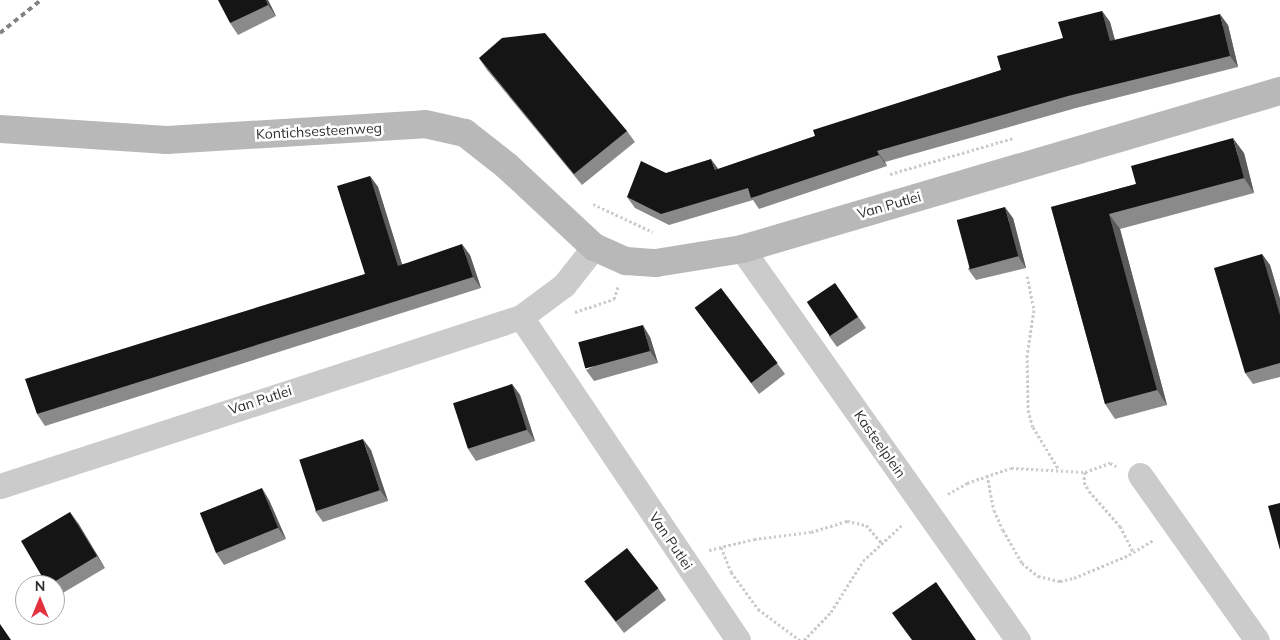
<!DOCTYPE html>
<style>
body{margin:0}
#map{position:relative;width:1280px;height:640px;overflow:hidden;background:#fff;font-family:Mulish,sans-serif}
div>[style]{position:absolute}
.path>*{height:3px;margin-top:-1.5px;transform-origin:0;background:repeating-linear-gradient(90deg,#cbcbcb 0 2.5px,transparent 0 5px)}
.street>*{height:25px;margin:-12.5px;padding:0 12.5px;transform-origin:12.5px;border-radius:12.5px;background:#cbcbcb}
.secondary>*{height:28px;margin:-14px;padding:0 14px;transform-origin:14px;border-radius:14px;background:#b8b8b8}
.rail>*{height:4px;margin-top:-2px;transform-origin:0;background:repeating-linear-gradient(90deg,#838383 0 5px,transparent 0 9px)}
.wall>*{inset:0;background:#8a8a8a}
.shaded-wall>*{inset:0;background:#5b5b5b}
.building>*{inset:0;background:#151515;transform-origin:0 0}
span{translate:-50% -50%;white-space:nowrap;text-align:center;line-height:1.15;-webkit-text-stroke:5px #fff;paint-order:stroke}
.street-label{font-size:14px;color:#2e2e2e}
.north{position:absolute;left:15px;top:575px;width:50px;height:50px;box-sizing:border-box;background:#fff;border:1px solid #ababab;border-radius:50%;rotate:0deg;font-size:14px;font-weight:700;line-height:20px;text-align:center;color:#2e2e2e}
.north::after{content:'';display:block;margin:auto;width:18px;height:22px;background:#e5303f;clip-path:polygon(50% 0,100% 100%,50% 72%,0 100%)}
</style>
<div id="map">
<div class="path">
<i style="left:890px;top:174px;width:128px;rotate:-16.3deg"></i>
<i style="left:593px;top:204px;width:66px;rotate:25deg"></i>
<i style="left:1027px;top:276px;width:35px;rotate:78deg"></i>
<i style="left:1034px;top:310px;width:46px;rotate:98.8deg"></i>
<i style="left:1027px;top:355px;width:55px;rotate:89deg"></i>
<i style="left:1028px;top:410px;width:18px;rotate:74deg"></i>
<i style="left:1033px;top:427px;width:50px;rotate:58.8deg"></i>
<i style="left:575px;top:312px;width:41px;rotate:-18.4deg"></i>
<i style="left:614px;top:299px;width:13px;rotate:-72deg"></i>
<i style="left:1085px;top:472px;width:10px;rotate:96deg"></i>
<i style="left:1084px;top:482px;width:10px;rotate:61deg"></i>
<i style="left:1089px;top:491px;width:47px;rotate:48.5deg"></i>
<i style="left:1120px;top:526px;width:29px;rotate:63deg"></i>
<i style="left:987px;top:475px;width:36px;rotate:79deg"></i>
<i style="left:994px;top:510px;width:22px;rotate:66deg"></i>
<i style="left:1003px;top:530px;width:38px;rotate:60deg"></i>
<i style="left:1022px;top:563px;width:21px;rotate:39deg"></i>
<i style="left:1038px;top:576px;width:23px;rotate:13deg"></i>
<i style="left:1060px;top:581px;width:14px;rotate:-12deg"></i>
<i style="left:1074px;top:578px;width:60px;rotate:-22.7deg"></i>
<i style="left:1129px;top:555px;width:28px;rotate:-32deg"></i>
<i style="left:948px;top:494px;width:22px;rotate:-30deg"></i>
<i style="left:967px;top:483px;width:46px;rotate:-18.8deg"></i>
<i style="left:1011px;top:468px;width:74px;rotate:3.1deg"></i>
<i style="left:1085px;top:472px;width:27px;rotate:-20deg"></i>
<i style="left:1110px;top:463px;width:7px;rotate:27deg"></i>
<i style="left:721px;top:547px;width:27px;rotate:68deg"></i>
<i style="left:731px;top:572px;width:46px;rotate:53.9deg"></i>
<i style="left:758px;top:609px;width:52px;rotate:36.4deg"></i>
<i style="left:709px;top:550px;width:46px;rotate:-13.7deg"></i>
<i style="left:754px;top:539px;width:57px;rotate:-7deg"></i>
<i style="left:811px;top:532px;width:38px;rotate:-17deg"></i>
<i style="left:847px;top:521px;width:19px;rotate:12deg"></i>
<i style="left:866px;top:525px;width:23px;rotate:49deg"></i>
<i style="left:804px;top:640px;width:39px;rotate:-46deg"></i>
<i style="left:831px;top:612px;width:60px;rotate:-57.9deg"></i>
<i style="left:863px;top:561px;width:54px;rotate:-42.8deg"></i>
</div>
<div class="street">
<i style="left:742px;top:249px;width:479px;rotate:54.8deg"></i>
<i style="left:521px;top:317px;width:389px;rotate:56.1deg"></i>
<i style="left:1140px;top:475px;width:202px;rotate:54.7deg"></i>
<i style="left:0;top:486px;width:548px;rotate:-17.97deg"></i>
<i style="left:521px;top:317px;width:54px;rotate:-36.7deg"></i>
<i style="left:564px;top:285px;width:48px;rotate:-51.7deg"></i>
</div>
<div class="secondary">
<i style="left:0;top:129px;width:167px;rotate:3.8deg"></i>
<i style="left:167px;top:140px;width:258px;rotate:-3.5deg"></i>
<i style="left:425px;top:124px;width:41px;rotate:12.7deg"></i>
<i style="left:465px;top:133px;width:53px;rotate:38.2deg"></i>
<i style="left:507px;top:166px;width:119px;rotate:43deg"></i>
<i style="left:594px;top:247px;width:35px;rotate:24deg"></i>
<i style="left:626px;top:261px;width:30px;rotate:4deg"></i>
<i style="left:656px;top:263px;width:87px;rotate:-9.2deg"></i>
<i style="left:742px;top:249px;width:561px;rotate:-16.37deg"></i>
</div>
<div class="rail">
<i style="left:0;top:33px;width:53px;rotate:-38.8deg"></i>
</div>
<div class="wall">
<i style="clip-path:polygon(268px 0,276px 16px,238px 35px,230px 23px)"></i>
<i style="clip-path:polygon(1102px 11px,1110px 22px,1115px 40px,1228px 25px,1238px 67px,1076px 108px,885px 162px,887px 166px,759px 209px,753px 200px,669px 225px,635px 208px,627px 197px,666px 173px,718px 169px,815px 136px,1001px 70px,1063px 38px)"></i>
<i style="clip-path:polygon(479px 58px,627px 131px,635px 142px,582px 185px,487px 70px)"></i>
<i style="clip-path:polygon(1244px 153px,1254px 193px,1120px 229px,1167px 405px,1115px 419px,1105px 404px,1051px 207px,1136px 184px)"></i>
<i style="clip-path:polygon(370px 176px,378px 187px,402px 264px,470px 255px,481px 288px,45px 426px,37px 414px,365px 274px)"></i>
<i style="clip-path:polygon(1013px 218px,1026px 268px,976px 280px,968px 269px)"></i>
<i style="clip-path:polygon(1262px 254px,1270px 265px,1280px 299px,1280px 377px,1253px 384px,1245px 373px)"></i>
<i style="clip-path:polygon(835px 283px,866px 328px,837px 347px,829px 336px)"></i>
<i style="clip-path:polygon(695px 308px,777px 363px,785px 374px,759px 394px)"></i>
<i style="clip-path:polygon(650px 337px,658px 363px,594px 381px,586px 370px)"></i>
<i style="clip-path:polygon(512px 384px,520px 395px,535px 441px,476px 461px,468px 449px)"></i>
<i style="clip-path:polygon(371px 450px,388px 501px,323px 522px,315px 511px)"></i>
<i style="clip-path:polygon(269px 500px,286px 539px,224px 565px,216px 553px)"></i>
<i style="clip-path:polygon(78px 523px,105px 568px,56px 597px,55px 585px,47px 585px)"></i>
<i style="clip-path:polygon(584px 581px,658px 588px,666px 600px,624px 633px)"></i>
</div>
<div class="shaded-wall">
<i style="clip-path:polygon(266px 0,268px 0,276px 16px,268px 5px)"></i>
<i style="clip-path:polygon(1102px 11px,1110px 22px,1118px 52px,1110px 41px)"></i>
<i style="clip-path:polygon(1220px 14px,1228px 25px,1238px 67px,1230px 56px)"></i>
<i style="clip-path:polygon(1233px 138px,1244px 153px,1254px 193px,1244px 178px)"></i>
<i style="clip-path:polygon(877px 151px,885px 162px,887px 166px,879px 155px)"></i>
<i style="clip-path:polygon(711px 159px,719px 170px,715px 170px)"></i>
<i style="clip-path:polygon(370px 176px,378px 187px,406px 277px,398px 266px)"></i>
<i style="clip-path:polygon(1005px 207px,1013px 218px,1026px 268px,1018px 256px)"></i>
<i style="clip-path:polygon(1109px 214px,1120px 229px,1167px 405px,1157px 390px)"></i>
<i style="clip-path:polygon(462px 244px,470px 255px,481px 288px,473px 277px)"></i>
<i style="clip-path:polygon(1262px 254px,1270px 265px,1280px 299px,1280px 315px)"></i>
<i style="clip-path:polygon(643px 325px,650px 337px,658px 363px,650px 351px)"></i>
<i style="clip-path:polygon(512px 384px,520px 395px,535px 441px,527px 430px)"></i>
<i style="clip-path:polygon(363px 439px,371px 450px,388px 501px,380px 490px)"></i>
<i style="clip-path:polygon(262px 488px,269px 500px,286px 539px,278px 528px)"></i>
<i style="clip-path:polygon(70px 512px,78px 523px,105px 568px,97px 556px)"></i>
</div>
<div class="building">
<i style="clip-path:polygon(218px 0,266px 0,268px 5px,230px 23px)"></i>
<i style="clip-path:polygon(1102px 11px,1110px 41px,1220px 14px,1230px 56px,1068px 96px,877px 151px,879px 155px,751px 198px,748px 188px,661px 214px,627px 197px,641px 161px,666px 173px,711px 159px,715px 170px,815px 136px,813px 130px,1001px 70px,997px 56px,1063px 38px,1058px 22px)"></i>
<i style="clip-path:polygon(545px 33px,627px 131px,574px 174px,479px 58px,502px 38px)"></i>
<i style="clip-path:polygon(1233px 138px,1244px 178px,1109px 214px,1157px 390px,1105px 404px,1051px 207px,1136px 184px,1131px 166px)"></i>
<i style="clip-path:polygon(370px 176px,398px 266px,462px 244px,473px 277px,37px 414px,25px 379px,365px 274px,337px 186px)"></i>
<i style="left:1005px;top:207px;width:51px;height:50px;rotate:75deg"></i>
<i style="clip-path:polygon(1262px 254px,1280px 315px,1280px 363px,1245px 373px,1214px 268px)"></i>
<i style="left:835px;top:283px;width:41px;height:34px;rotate:56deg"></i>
<i style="left:721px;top:288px;width:94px;height:33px;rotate:53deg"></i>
<i style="left:643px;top:325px;width:27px;height:67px;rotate:75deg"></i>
<i style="left:512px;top:384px;width:48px;height:62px;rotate:72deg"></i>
<i style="left:363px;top:439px;width:54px;height:67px;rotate:72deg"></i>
<i style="left:262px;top:488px;width:43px;height:67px;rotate:68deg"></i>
<i style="clip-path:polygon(1280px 503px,1280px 550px,1268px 506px)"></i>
<i style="clip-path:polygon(70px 512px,97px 556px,49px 585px,47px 585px,21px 541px)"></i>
<i style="left:627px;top:548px;width:51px;height:54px;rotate:52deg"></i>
<i style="clip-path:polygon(936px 582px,976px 640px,912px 640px,892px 613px)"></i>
<i style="clip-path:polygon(0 624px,11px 640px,0 640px)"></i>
</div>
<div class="street-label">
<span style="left:319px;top:131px;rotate:-3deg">Kontichsesteenweg</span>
<span style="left:889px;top:205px;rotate:-16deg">Van Putlei</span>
<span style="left:260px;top:400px;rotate:-18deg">Van Putlei</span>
<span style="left:880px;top:444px;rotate:55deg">Kasteelplein</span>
<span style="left:671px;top:541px;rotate:56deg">Van Putlei</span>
</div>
<div class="north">N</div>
</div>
